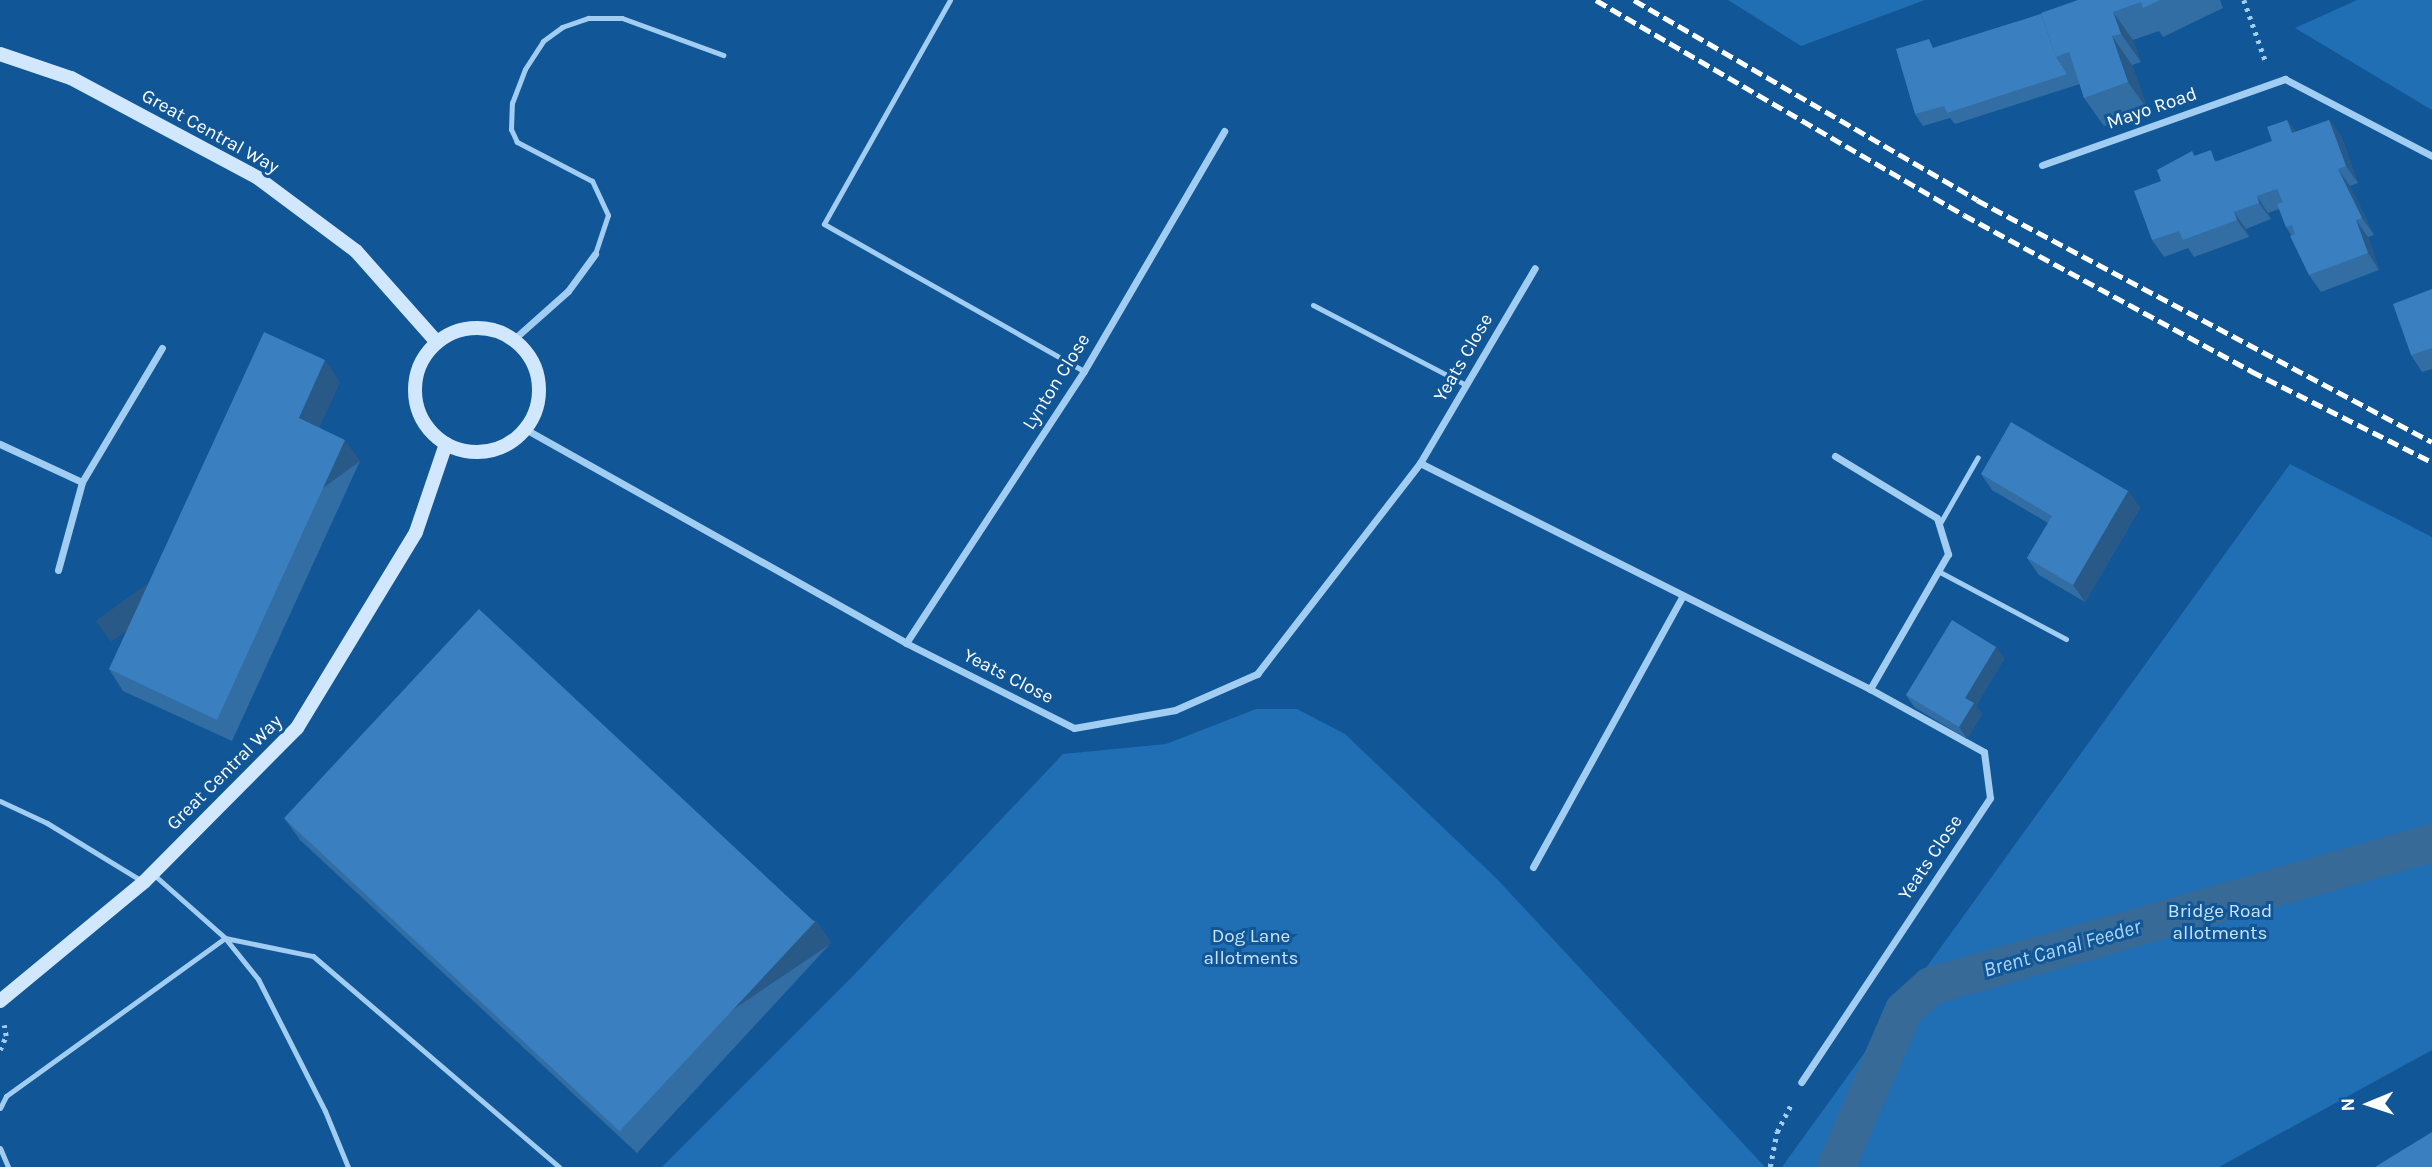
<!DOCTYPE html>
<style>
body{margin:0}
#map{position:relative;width:2432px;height:1167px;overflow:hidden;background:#115696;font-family:Karla,sans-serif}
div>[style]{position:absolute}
.green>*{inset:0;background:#206eb4}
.canal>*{height:38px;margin:-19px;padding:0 19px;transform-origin:19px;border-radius:19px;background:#386a98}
.path>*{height:4.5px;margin-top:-2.25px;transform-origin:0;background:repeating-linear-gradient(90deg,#a1cdf3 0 3.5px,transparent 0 8.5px)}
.service>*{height:5px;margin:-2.5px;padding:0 2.5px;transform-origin:2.5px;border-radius:2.5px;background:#a1cdf3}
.minor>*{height:7px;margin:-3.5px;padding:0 3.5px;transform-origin:3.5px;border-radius:3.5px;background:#a1cdf3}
.secondary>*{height:14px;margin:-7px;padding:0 7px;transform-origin:7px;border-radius:7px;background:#d1e7fd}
.secondary>.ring{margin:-7px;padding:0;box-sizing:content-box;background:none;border:14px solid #d1e7fd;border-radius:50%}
.rail>*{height:5px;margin-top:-2.5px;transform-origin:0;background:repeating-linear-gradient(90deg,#fff 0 12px,transparent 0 17px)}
.wall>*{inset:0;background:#326da4}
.shaded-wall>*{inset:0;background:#295986;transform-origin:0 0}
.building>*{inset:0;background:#3a7fbf;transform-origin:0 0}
span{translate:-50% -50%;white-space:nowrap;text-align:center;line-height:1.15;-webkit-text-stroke:6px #115696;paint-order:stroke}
.street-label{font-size:19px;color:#fff}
.park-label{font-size:19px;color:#c9e5fd}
.water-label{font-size:21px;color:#add7fa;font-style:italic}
.north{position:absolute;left:2334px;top:1069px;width:70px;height:70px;-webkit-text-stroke:5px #115696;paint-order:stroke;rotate:268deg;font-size:19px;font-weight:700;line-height:28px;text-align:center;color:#fff}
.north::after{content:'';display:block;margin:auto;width:24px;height:32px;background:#fff;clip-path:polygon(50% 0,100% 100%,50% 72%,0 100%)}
</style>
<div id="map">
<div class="green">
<i style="clip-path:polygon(1728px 0,1925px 0,1801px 46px)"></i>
<i style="clip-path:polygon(2357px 0,2432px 0,2432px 110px,2295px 28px)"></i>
<i style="clip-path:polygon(2290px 464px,2432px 537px,2432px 1050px,2219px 1167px,1782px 1167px)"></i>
<i style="clip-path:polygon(1256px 709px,1297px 709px,1345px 734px,1497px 879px,1765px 1167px,662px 1167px,852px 977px,1063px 754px,1166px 744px)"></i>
</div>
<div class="canal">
<i style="left:1836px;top:1167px;width:171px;rotate:-66.6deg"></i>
<i style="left:1904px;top:1010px;width:36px;rotate:-42deg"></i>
<i style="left:1931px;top:986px;width:521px;rotate:-15.93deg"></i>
</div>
<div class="path">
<i style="left:2244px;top:0;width:66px;rotate:70.5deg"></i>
<i style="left:0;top:1050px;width:15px;rotate:-67deg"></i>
<i style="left:6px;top:1036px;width:11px;rotate:-100deg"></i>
<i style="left:1770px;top:1167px;width:36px;rotate:-79deg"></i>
<i style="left:1777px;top:1132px;width:34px;rotate:-63deg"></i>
</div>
<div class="service">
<i style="left:950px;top:0;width:257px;rotate:119.4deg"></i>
<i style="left:824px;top:224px;width:299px;rotate:29.5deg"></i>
<i style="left:595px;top:254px;width:41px;rotate:-71.6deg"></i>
<i style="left:608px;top:215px;width:38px;rotate:-115deg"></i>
<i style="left:592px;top:181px;width:85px;rotate:-152.5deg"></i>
<i style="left:517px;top:142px;width:14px;rotate:-115deg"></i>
<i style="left:511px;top:129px;width:26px;rotate:-88deg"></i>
<i style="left:512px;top:103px;width:36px;rotate:-69deg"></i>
<i style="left:525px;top:69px;width:33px;rotate:-57deg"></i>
<i style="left:543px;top:41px;width:24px;rotate:-36deg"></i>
<i style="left:562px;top:27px;width:28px;rotate:-19deg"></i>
<i style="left:588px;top:18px;width:34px"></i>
<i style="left:622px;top:18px;width:108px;rotate:20.1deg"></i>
<i style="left:1313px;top:305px;width:173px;rotate:27.6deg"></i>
<i style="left:1939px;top:525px;width:78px;rotate:-60.2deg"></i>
<i style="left:1938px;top:571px;width:145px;rotate:28deg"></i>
<i style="left:0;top:801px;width:52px;rotate:25.1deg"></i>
<i style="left:47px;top:823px;width:111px;rotate:31.4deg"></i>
<i style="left:153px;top:874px;width:96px;rotate:41.6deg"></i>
<i style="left:225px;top:938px;width:90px;rotate:11.6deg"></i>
<i style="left:313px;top:956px;width:324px;rotate:40.6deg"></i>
<i style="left:0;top:1108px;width:13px;rotate:-63deg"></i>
<i style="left:6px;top:1096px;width:270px;rotate:-35.8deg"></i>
<i style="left:225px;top:938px;width:53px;rotate:51.2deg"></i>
<i style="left:258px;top:979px;width:148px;rotate:63.1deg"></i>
<i style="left:325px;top:1111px;width:61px;rotate:67.7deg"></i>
<i style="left:0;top:1148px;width:21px;rotate:67deg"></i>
</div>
<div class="minor">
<i style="left:2042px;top:165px;width:258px;rotate:-19.5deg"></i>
<i style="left:2285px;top:79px;width:166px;rotate:27.6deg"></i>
<i style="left:514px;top:339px;width:72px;rotate:-41.6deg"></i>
<i style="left:568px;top:291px;width:46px;rotate:-53.9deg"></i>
<i style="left:527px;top:430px;width:435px;rotate:29.3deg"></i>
<i style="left:906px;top:643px;width:188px;rotate:26.8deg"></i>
<i style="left:1074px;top:728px;width:103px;rotate:-10.1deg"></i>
<i style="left:1175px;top:710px;width:90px;rotate:-23.7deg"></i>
<i style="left:1257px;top:674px;width:267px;rotate:-52.3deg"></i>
<i style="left:1420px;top:463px;width:504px;rotate:26.67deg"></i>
<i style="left:1870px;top:689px;width:130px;rotate:28.9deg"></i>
<i style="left:1984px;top:752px;width:46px;rotate:82.6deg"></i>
<i style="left:1990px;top:798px;width:341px;rotate:123.6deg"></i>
<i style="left:0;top:444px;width:90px;rotate:24.9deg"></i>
<i style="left:82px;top:482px;width:156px;rotate:-59.2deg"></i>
<i style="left:1835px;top:456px;width:119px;rotate:31.3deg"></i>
<i style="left:1937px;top:518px;width:38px;rotate:73deg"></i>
<i style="left:1948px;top:554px;width:156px;rotate:120deg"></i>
<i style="left:1420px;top:463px;width:226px;rotate:-59.5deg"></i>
<i style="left:58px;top:570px;width:91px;rotate:-74.7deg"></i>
<i style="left:906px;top:643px;width:325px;rotate:-56.8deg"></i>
<i style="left:1084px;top:371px;width:278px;rotate:-59.7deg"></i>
<i style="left:1533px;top:867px;width:308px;rotate:-61.1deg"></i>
</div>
<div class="secondary">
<i style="left:0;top:54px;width:75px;rotate:18.7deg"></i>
<i style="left:71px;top:78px;width:212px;rotate:28.1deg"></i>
<i style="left:258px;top:178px;width:122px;rotate:36.7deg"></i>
<i style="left:356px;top:251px;width:120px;rotate:48.4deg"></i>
<i class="ring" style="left:415px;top:328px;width:110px;height:110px"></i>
<i style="left:0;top:1001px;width:187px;rotate:-39.6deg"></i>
<i style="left:144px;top:882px;width:217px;rotate:-45.2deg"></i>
<i style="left:297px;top:728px;width:229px;rotate:-58.7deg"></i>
<i style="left:416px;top:532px;width:93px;rotate:-71.2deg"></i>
</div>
<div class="rail">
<i style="left:1596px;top:0;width:426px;rotate:30.3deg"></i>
<i style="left:1964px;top:215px;width:327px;rotate:28.5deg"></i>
<i style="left:2251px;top:371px;width:203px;rotate:26.7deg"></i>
<i style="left:1634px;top:0;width:397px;rotate:30.2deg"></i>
<i style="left:1977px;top:200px;width:515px;rotate:28.01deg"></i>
</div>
<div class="wall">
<i style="clip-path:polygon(2078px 0,2220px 0,2223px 8px,2163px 37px,2159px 31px,2133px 40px,2141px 62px,2132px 65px,2148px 110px,2104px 126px,2084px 98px,2080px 84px,1955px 124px,1950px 118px,1923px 126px,1915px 114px,1935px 47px,2041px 14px)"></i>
<i style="clip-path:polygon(2287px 120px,2296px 132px,2329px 120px,2341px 136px,2358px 183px,2350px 186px,2374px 235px,2368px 237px,2379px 270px,2321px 292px,2309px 275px,2291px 235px,2286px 227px,2279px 209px,2268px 213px,2271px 219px,2246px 229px,2249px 237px,2194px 257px,2188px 248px,2164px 257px,2152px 240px,2161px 181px,2192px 151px,2195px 156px,2218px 161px,2272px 141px)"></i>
<i style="clip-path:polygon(2432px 289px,2432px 369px,2422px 372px,2411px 355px)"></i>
<i style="clip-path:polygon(340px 382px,319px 427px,360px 461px,232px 741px,123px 691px,109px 669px)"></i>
<i style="clip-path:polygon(1981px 474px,2128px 491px,2140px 508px,2085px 602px,2039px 575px,2027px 558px,2048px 523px,1992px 490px)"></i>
<i style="clip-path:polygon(1996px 647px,2004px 659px,1976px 706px,1982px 714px,1967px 739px,1914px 707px,1906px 695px)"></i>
<i style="clip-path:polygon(285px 819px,816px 921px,831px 943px,637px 1153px,300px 840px)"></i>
</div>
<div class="shaded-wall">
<i style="clip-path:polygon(2113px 12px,2133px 40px,2141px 62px,2121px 34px)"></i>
<i style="clip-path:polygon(2112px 36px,2132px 65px,2148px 110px,2128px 82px)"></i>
<i style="clip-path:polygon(2287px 120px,2299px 137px,2292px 133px)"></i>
<i style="clip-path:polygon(2329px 120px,2341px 136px,2358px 183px,2346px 166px)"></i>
<i style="clip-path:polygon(2338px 169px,2350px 186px,2374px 235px,2362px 218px)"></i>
<i style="clip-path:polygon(2257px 196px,2268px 213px,2271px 219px,2259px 203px)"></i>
<i style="clip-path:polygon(2234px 212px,2246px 229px,2249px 237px,2237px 220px)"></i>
<i style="clip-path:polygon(2356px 220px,2368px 237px,2379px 270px,2368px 253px)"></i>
<i style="clip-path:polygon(325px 360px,340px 382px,314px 439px,299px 418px)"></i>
<i style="left:345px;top:440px;width:26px;height:308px;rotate:54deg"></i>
<i style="clip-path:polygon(2128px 491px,2140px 508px,2085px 602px,2073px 585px)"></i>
<i style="clip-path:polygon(1996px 647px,2004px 659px,1976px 706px,1982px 714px,1967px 739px,1959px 727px,1965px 698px)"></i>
<i style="left:816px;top:921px;width:27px;height:287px;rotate:56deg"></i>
</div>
<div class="building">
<i style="clip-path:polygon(2078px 0,2160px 0,2143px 8px,2141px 2px,2113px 12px,2121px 34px,2112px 36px,2128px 82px,2084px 98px,2069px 52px,2056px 57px,2041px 13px)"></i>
<i style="clip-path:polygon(2041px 14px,2056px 57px,2067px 74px,1947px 113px,1944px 106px,1915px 114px,1896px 49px,1929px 39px,1933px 48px)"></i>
<i style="clip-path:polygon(2287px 120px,2292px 133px,2329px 120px,2346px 166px,2338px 169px,2362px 218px,2356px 220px,2368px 253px,2309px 275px,2290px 236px,2295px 234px,2292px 225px,2286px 227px,2277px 204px,2283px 202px,2277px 189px,2257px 196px,2259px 203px,2234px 212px,2237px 220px,2183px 240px,2179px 231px,2152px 240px,2134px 191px,2161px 181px,2157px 170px,2192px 151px,2194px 156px,2211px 150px,2215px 162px,2272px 141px,2267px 127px)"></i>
<i style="clip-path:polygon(2432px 289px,2432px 348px,2411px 355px,2393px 304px)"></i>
<i style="clip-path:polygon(264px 332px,325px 360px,299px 418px,345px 440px,217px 720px,109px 669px)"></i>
<i style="clip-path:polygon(2011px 422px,2128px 491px,2073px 585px,2027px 558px,2052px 516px,1981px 474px)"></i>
<i style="left:479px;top:609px;width:459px;height:286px;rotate:43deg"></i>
<i style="clip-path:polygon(1952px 620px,1996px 647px,1965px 698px,1974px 703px,1959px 727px,1906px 695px)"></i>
<i style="clip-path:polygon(2432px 1132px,2432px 1167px,2375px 1167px)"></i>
</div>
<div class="street-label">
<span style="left:2152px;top:109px;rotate:-19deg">Mayo Road</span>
<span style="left:210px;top:132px;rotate:29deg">Great Central Way</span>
<span style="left:1464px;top:358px;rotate:-60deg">Yeats Close</span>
<span style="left:1057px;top:382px;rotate:-58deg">Lynton Close</span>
<span style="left:1008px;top:677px;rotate:27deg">Yeats Close</span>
<span style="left:225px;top:773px;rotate:-45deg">Great Central Way</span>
<span style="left:1931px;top:858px;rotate:-56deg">Yeats Close</span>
</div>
<div class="park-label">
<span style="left:2220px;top:923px">Bridge Road<br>allotments</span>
<span style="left:1251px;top:948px">Dog Lane<br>allotments</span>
</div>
<div class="water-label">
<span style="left:2062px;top:948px;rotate:-16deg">Brent Canal Feeder</span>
</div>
<div class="north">N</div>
</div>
